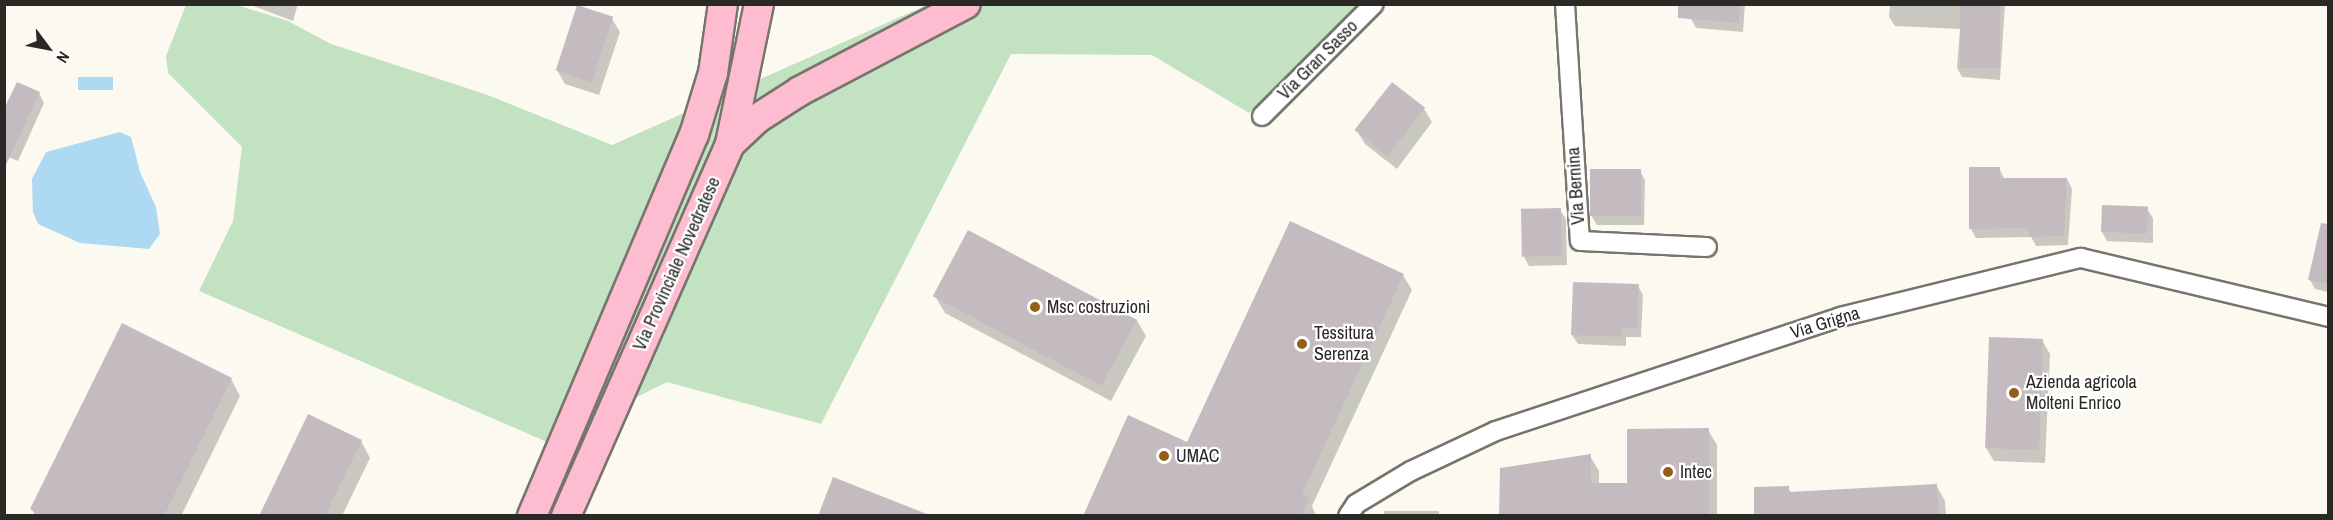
<!DOCTYPE html>
<style>
body{margin:0}
#map{position:relative;width:2333px;height:520px;overflow:hidden;background:#fcfaf0;font-family:"Archivo Narrow",sans-serif}
div>[style]{position:absolute}
.green>*{inset:0;background:#c2e2c2}
.water>*{inset:0;background:#add9f3;transform-origin:0 0}
.shadow>*{inset:0;background:#0003;transform-origin:0 0}
.building>*{inset:0;background:#c4bbc1;transform-origin:0 0}
.roads{filter:drop-shadow(2px 0 #76746c) drop-shadow(-2px 0 #76746c) drop-shadow(0 2px #76746c) drop-shadow(0 -2px #76746c)}
.street>*{height:18px;margin:-9px;padding:0 9px;transform-origin:9px;border-radius:9px;background:#fff}
.primary>*{height:28px;margin:-14px;padding:0 14px;transform-origin:14px;border-radius:14px;background:#fdbcd0}
.dots>*{width:16px;height:16px;translate:-50% -50%;box-sizing:border-box;border:3px solid #fff;border-radius:50%}
span{translate:-50% -50%;white-space:nowrap;text-align:center;line-height:1.15;-webkit-text-stroke:4.5px #fff;paint-order:stroke}
.street-label{font-size:18px;color:#2a2926}
.poi-label{font-size:18px;color:#2a2926}
.left{translate:0 -50%;text-align:left}
.frame{position:absolute;inset:0;border:6px solid #2a2926;pointer-events:none}
.north{position:absolute;left:18px;top:18px;width:60px;height:60px;-webkit-text-stroke:4px #fff;paint-order:stroke;rotate:122deg;font-size:16px;font-weight:700;line-height:24px;text-align:center;color:#2a2926}
.north::after{content:'';display:block;margin:auto;width:21px;height:27px;background:#2a2926;clip-path:polygon(50% 0,100% 100%,50% 72%,0 100%)}
</style>
<div id="map">
<div class="green">
<i style="clip-path:polygon(186px 5px,237px 5px,288px 21px,331px 44px,485px 94px,612px 145px,927px 5px,1358px 5px,1249px 113px,1152px 55px,1011px 54px,821px 424px,667px 382px,547px 442px,199px 291px,233px 221px,242px 147px,168px 73px,166px 56px)"></i>
</div>
<div class="water">
<i style="left:113px;top:77px;width:13px;height:35px;rotate:90deg"></i>
<i style="clip-path:polygon(120px 132px,131px 137px,140px 172px,156px 207px,160px 234px,149px 249px,80px 243px,38px 224px,33px 212px,32px 179px,46px 152px)"></i>
</div>
<div class="shadow">
<i style="clip-path:polygon(248px 4px,298px 4px,293px 21px)"></i>
<i style="clip-path:polygon(1660px 4px,1745px 4px,1743px 32px,1696px 28px,1691px 19px,1692px 7px)"></i>
<i style="clip-path:polygon(1890px 4px,2005px 4px,2000px 80px,1962px 77px,1957px 68px,1960px 29px,1895px 26px,1889px 17px)"></i>
<i style="clip-path:polygon(612px 19px,620px 32px,599px 95px,565px 84px,557px 70px)"></i>
<i style="clip-path:polygon(39px 93px,44px 103px,18px 161px,4px 155px)"></i>
<i style="clip-path:polygon(1424px 109px,1432px 122px,1397px 169px,1365px 144px,1357px 131px)"></i>
<i style="clip-path:polygon(1999px 168px,2005px 180px,2067px 179px,2072px 189px,2068px 245px,2036px 246px,2031px 237px,1976px 238px,1971px 229px)"></i>
<i style="clip-path:polygon(1640px 171px,1645px 180px,1644px 225px,1597px 225px,1591px 215px)"></i>
<i style="clip-path:polygon(2147px 209px,2153px 218px,2153px 243px,2107px 241px,2102px 232px)"></i>
<i style="clip-path:polygon(1560px 210px,1566px 219px,1567px 265px,1529px 266px,1524px 257px)"></i>
<i style="clip-path:polygon(2320px 231px,2328px 232px,2328px 292px,2315px 289px,2310px 280px)"></i>
<i style="clip-path:polygon(1403px 275px,1412px 290px,1312px 506px,1316px 516px,1084px 516px,1188px 444px)"></i>
<i style="clip-path:polygon(1638px 286px,1643px 295px,1641px 337px,1626px 337px,1626px 346px,1578px 344px,1572px 335px)"></i>
<i style="clip-path:polygon(935px 296px,1136px 319px,1146px 336px,1111px 401px,945px 313px)"></i>
<i style="clip-path:polygon(2042px 340px,2050px 354px,2045px 463px,1994px 461px,1986px 448px)"></i>
<i style="clip-path:polygon(231px 379px,240px 396px,181px 516px,35px 516px,32px 509px)"></i>
<i style="clip-path:polygon(1708px 430px,1717px 445px,1717px 516px,1501px 516px,1590px 456px,1599px 471px,1599px 485px,1629px 485px)"></i>
<i style="clip-path:polygon(361px 441px,370px 458px,342px 516px,260px 516px)"></i>
<i style="clip-path:polygon(1936px 485px,1945px 501px,1946px 516px,1756px 516px,1788px 488px,1792px 493px)"></i>
<i style="left:1384px;top:511px;width:55px;height:5px"></i>
</div>
<div class="building">
<i style="clip-path:polygon(1678px 4px,1740px 4px,1739px 23px,1678px 18px)"></i>
<i style="left:1960px;top:4px;width:40px;height:64px"></i>
<i style="left:577px;top:5px;width:38px;height:69px;rotate:18deg"></i>
<i style="clip-path:polygon(17px 82px,40px 92px,4px 169px,4px 109px)"></i>
<i style="left:1392px;top:82px;width:42px;height:61px;rotate:38deg"></i>
<i style="clip-path:polygon(1969px 167px,2000px 167px,2000px 178px,2067px 178px,2064px 236px,2029px 237px,2029px 228px,1969px 229px)"></i>
<i style="left:1590px;top:169px;width:51px;height:47px"></i>
<i style="left:2102px;top:205px;width:46px;height:27px;rotate:2deg"></i>
<i style="left:1561px;top:208px;width:48px;height:40px;rotate:89deg"></i>
<i style="clip-path:polygon(1290px 221px,1404px 274px,1302px 494px,1309px 497px,1301px 516px,1083px 516px,1128px 415px,1187px 442px)"></i>
<i style="clip-path:polygon(2321px 223px,2328px 224px,2328px 284px,2308px 280px)"></i>
<i style="left:968px;top:230px;width:191px;height:75px;rotate:28deg"></i>
<i style="clip-path:polygon(1573px 282px,1639px 284px,1637px 329px,1622px 328px,1622px 337px,1571px 335px)"></i>
<i style="clip-path:polygon(122px 323px,232px 378px,164px 516px,42px 516px,30px 509px)"></i>
<i style="left:1989px;top:337px;width:54px;height:111px;rotate:2deg"></i>
<i style="clip-path:polygon(308px 414px,362px 440px,325px 516px,259px 516px)"></i>
<i style="clip-path:polygon(1709px 428px,1709px 516px,1499px 516px,1500px 468px,1591px 454px,1591px 483px,1627px 483px,1627px 429px)"></i>
<i style="clip-path:polygon(833px 477px,927px 514px,926px 516px,818px 516px)"></i>
<i style="clip-path:polygon(1937px 484px,1939px 516px,1754px 516px,1754px 487px,1789px 486px,1789px 492px)"></i>
</div>
<div class="roads">
<div class="street">
<i style="left:1565px;top:4px;width:237px;rotate:86.4deg"></i>
<i style="left:1580px;top:241px;width:127px;rotate:2.7deg"></i>
<i style="left:1262px;top:116px;width:158px;rotate:-45deg"></i>
<i style="left:1348px;top:516px;width:14px;rotate:-56deg"></i>
<i style="left:1356px;top:504px;width:64px;rotate:-31deg"></i>
<i style="left:1411px;top:471px;width:94px;rotate:-25.2deg"></i>
<i style="left:1496px;top:431px;width:362px;rotate:-18.3deg"></i>
<i style="left:1840px;top:317px;width:248px;rotate:-13.8deg"></i>
<i style="left:2081px;top:258px;width:254px;rotate:13.4deg"></i>
</div>
<div class="primary">
<i style="left:730px;top:144px;width:38px;rotate:-43deg"></i>
<i style="left:758px;top:118px;width:50px;rotate:-32.7deg"></i>
<i style="left:800px;top:91px;width:187px;rotate:-27.7deg"></i>
<i style="left:532px;top:516px;width:414px;rotate:-67deg"></i>
<i style="left:694px;top:135px;width:65px;rotate:-73deg"></i>
<i style="left:713px;top:73px;width:70px;rotate:-81.8deg"></i>
<i style="left:566px;top:516px;width:407px;rotate:-66.2deg"></i>
<i style="left:730px;top:144px;width:143px;rotate:-78.3deg"></i>
</div>
</div>
<div class="dots">
<i style="left:1035px;top:307px;background:#955d17"></i>
<i style="left:1302px;top:344px;background:#955d17"></i>
<i style="left:2014px;top:393px;background:#955d17"></i>
<i style="left:1164px;top:456px;background:#955d17"></i>
<i style="left:1668px;top:472px;background:#955d17"></i>
</div>
<div class="street-label">
<span style="left:1318px;top:60px;rotate:-45deg">Via Gran Sasso</span>
<span style="left:1576px;top:186px;rotate:-94deg">Via Bernina</span>
<span style="left:677px;top:264px;rotate:-66deg">Via Provinciale Novedratese</span>
<span style="left:1825px;top:323px;rotate:-17deg">Via Grigna</span>
</div>
<div class="poi-label">
<span class="left" style="left:1047px;top:307px">Msc costruzioni</span>
<span class="left" style="left:1314px;top:344px">Tessitura<br>Serenza</span>
<span class="left" style="left:2026px;top:393px">Azienda agricola<br>Molteni Enrico</span>
<span class="left" style="left:1176px;top:456px">UMAC</span>
<span class="left" style="left:1680px;top:472px">Intec</span>
</div>
<div class="frame"></div>
<div class="north">N</div>
</div>
